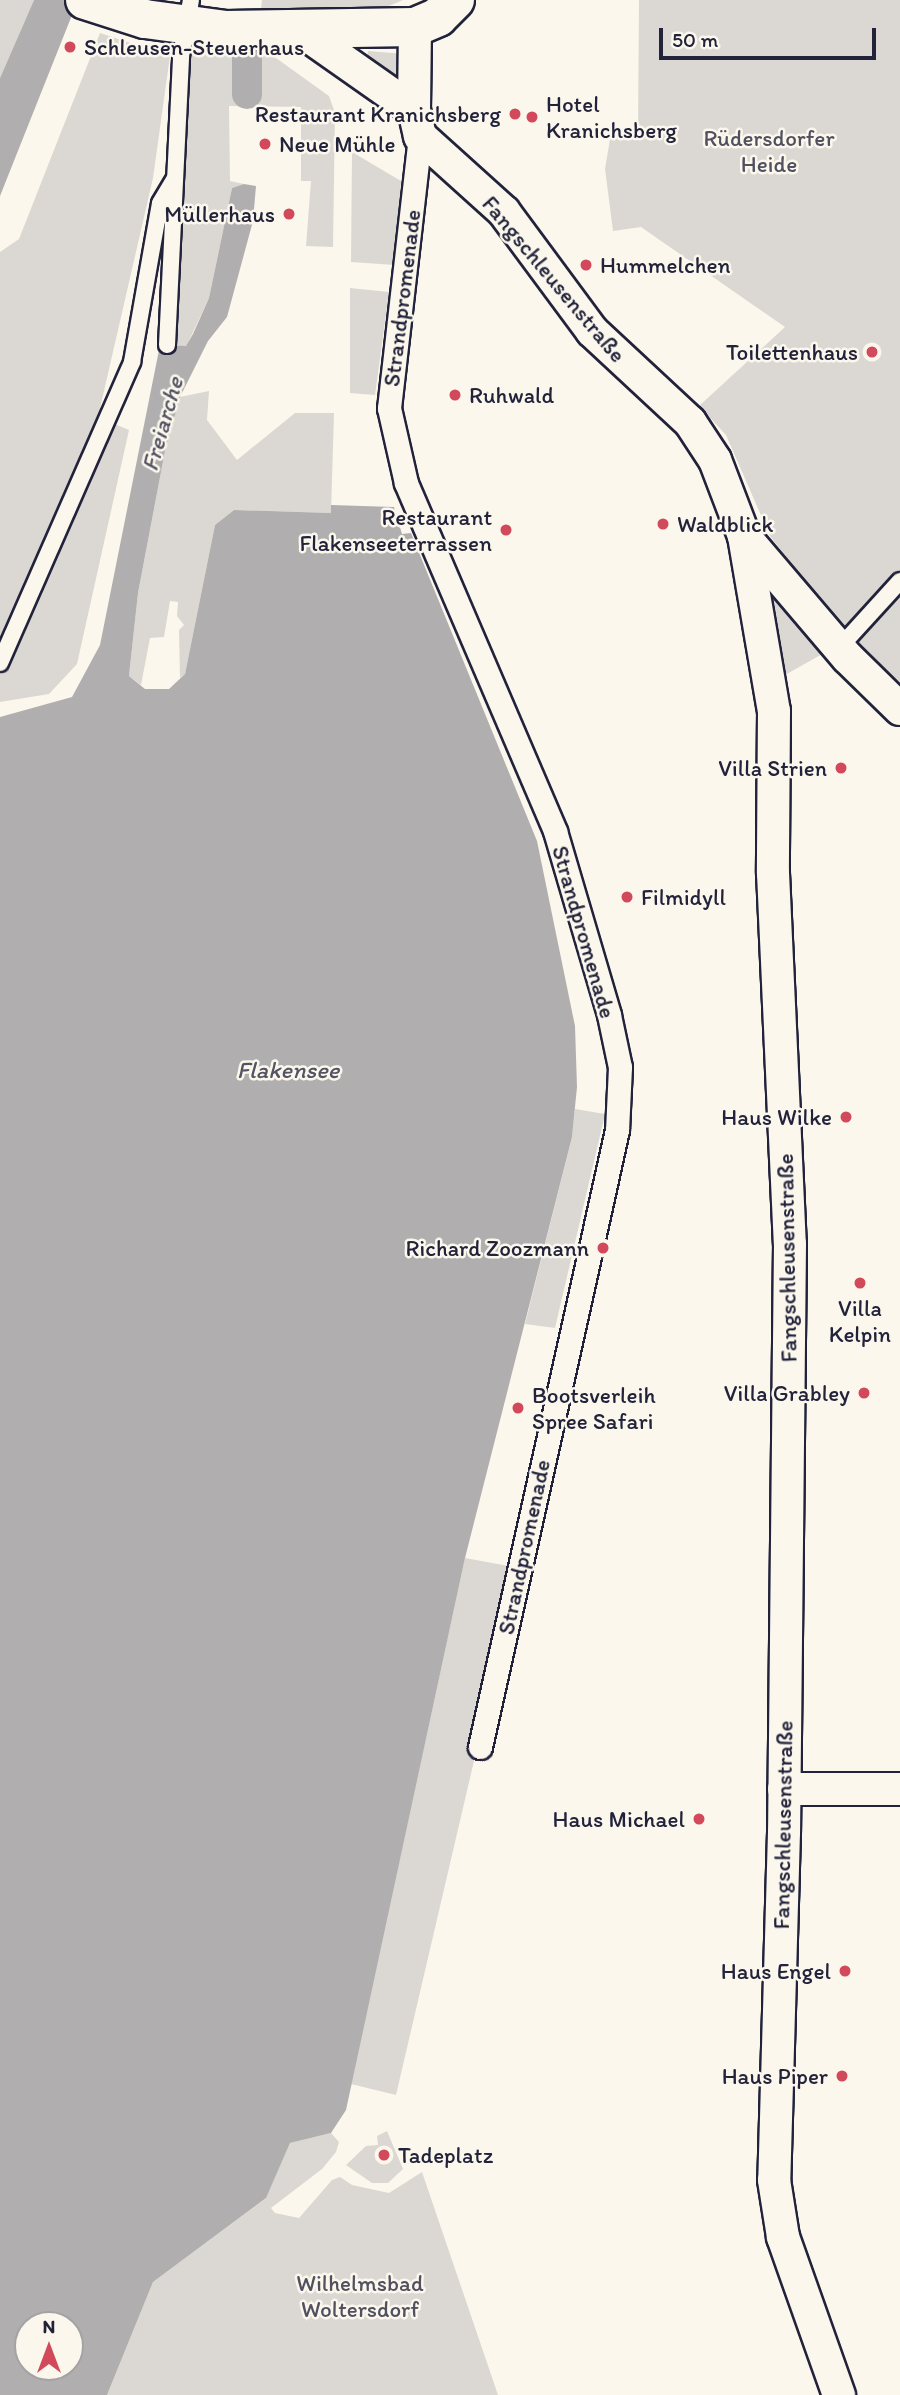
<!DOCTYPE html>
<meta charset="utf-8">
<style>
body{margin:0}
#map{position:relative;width:900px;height:2395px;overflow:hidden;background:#fbf7ec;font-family:Itim,sans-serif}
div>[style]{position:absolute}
.green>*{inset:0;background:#dbd8d3}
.water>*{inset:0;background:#b1aeb0}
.canal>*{height:30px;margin:-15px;padding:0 15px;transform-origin:15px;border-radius:15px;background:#b1aeb0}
.roads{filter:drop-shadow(2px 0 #22223b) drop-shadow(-2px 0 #22223b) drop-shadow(0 2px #22223b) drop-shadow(0 -2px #22223b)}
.service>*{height:16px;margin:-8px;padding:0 8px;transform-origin:8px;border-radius:8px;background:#fbf7ec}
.pedestrian>*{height:23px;margin:-11.5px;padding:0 11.5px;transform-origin:11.5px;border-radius:11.5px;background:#fbf7ec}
.minor>*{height:32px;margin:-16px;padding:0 16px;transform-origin:16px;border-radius:16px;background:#fbf7ec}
.tertiary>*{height:38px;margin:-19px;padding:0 19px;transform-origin:19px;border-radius:19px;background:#fbf7ec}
.dots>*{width:19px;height:19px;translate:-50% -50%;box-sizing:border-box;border:4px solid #fbf7ec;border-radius:50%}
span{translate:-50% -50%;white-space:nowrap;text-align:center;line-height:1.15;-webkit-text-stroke:5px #fbf7ec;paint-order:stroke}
.poi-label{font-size:23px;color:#22223b}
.left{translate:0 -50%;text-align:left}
.right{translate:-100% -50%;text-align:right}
.park-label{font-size:23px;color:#505061}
.street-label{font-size:23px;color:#22223b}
.water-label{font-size:24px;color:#545364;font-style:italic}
.north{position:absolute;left:14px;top:2311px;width:70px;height:70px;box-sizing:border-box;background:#fbf7ec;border:2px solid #a4a2a5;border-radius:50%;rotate:0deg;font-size:19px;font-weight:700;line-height:28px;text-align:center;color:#22223b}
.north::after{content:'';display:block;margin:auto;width:24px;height:32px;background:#d1495b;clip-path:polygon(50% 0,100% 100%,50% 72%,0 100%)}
.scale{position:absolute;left:659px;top:28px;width:217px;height:32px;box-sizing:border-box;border:4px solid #22223b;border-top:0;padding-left:9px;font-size:21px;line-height:24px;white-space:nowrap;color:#22223b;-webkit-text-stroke:5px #fbf7ec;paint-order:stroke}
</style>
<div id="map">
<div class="green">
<i style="clip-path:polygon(0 0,34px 0,0 78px)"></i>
<i style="clip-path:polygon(262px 0,403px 0,379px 10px,333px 12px,261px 10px)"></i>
<i style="clip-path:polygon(639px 0,900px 0,900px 682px,851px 640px,770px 536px,726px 435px,699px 406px,785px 327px,641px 227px,613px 231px,605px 169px,610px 139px,638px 135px)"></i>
<i style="clip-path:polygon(100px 33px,170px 56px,153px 178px,98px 417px,129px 430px,77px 664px,49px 694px,0 702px,0 252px,19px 239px)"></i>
<i style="clip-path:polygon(368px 51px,405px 54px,403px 90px,367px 63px)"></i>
<i style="clip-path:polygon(190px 53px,269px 53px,329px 96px,335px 113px,333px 247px,306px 246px,311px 181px,301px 181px,301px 107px,229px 106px,230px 181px,244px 184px,232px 188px,209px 298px,186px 347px,172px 345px)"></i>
<i style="clip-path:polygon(352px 152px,401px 181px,395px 265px,351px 262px)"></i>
<i style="clip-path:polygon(350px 288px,389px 292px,375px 395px,350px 393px)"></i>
<i style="clip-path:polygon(209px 391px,207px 420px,237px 460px,295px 413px,334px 413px,331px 513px,234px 510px,215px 525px,185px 674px,180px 678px,179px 630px,184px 625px,177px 616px,178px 602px,170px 601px,164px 637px,150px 638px,141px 685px,129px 676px,138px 593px,165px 451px,180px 397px)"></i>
<i style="clip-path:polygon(778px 592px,831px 649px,778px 679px,769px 608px)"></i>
<i style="clip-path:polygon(575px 1109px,605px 1114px,555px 1328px,525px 1324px,572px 1137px)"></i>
<i style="clip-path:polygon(465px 1558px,519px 1568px,396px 2095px,351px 2084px)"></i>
<i style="clip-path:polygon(387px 2131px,403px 2169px,388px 2183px,372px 2183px,346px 2165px,366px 2146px,378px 2145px,377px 2136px)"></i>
<i style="clip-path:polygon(331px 2133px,339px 2142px,336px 2152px,322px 2169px,271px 2208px,275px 2213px,299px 2218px,332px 2180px,340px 2177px,352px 2185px,389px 2193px,422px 2172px,498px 2395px,107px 2395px,153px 2282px,265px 2199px,290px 2143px)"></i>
</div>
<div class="water">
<i style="clip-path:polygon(34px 0,78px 0,0 196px,0 78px)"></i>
<i style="clip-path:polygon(evenodd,244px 184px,256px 186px,253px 221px,227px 317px,208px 341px,180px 397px,165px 451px,138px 593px,129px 676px,145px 689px,169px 689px,185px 674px,215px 525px,234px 510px,331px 513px,331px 505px,394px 507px,402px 534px,411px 533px,537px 841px,575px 1026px,577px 1087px,572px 1137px,465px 1558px,346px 2110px,331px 2133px,290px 2143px,266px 2198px,153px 2282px,107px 2395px,0 2395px,0 717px,72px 697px,100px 645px,160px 345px,186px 346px,193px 334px,209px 298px,232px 188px,244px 184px,28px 2325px,70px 2325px,70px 2367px,28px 2367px,28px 2325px)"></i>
</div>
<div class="canal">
<i style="left:247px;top:94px;width:38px;rotate:-90deg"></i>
</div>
<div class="roads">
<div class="service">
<i style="left:167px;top:345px;width:289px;rotate:-87.2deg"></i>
<i style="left:181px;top:56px;width:57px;rotate:-79.9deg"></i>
<i style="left:840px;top:647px;width:89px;rotate:-47.7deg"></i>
<i style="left:0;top:663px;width:329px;rotate:-66.3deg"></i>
<i style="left:132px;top:362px;width:161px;rotate:-80deg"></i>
<i style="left:160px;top:203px;width:29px;rotate:-59deg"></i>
</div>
<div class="pedestrian">
<i style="left:420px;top:136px;width:274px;rotate:96.5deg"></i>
<i style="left:389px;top:408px;width:77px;rotate:77.2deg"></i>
<i style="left:406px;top:483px;width:379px;rotate:66.8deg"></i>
<i style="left:555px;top:831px;width:192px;rotate:73.6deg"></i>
<i style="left:609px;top:1015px;width:53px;rotate:78.1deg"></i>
<i style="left:620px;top:1067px;width:63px;rotate:92.7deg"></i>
<i style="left:617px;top:1130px;width:632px;rotate:102.52deg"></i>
</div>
<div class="minor">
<i style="left:415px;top:27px;width:83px;rotate:90.7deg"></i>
<i style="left:414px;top:110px;width:27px;rotate:77deg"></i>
<i style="left:420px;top:136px;width:113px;rotate:42.1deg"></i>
<i style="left:504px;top:212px;width:148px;rotate:53.5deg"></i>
<i style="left:592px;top:331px;width:134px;rotate:42.9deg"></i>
<i style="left:690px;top:422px;width:45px;rotate:56.7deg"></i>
<i style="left:715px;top:460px;width:81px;rotate:69.1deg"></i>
<i style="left:744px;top:536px;width:178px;rotate:80.3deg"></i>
<i style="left:774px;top:711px;width:162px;rotate:90.4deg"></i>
<i style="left:773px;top:873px;width:371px;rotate:87.4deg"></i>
<i style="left:790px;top:1244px;width:588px;rotate:90.58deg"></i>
<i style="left:784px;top:1832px;width:348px;rotate:91.6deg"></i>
<i style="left:774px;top:2180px;width:58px;rotate:81deg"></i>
<i style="left:783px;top:2237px;width:168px;rotate:70.5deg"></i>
<i style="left:300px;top:30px;width:139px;rotate:35.1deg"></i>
<i style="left:744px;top:536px;width:160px;rotate:49.6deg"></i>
<i style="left:848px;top:658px;width:73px;rotate:44.4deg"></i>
<i style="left:784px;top:1789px;width:116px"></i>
</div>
<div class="tertiary">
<i style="left:85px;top:0;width:63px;rotate:17.6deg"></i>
<i style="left:145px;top:19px;width:82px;rotate:7.7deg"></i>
<i style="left:226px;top:30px;width:189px;rotate:-0.9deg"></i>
<i style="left:415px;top:27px;width:25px;rotate:-23deg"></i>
<i style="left:438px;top:17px;width:24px;rotate:-45deg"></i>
</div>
</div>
<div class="dots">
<i style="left:70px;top:47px;background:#d1495b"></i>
<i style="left:515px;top:114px;background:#d1495b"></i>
<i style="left:532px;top:117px;background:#d1495b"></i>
<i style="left:265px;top:144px;background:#d1495b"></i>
<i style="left:289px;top:214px;background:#d1495b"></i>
<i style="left:586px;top:265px;background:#d1495b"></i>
<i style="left:872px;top:352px;background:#d1495b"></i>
<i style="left:455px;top:395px;background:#d1495b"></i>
<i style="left:663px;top:524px;background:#d1495b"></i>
<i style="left:506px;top:530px;background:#d1495b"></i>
<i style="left:841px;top:768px;background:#d1495b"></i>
<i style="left:627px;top:897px;background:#d1495b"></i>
<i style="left:846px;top:1117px;background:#d1495b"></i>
<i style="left:603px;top:1248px;background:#d1495b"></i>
<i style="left:860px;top:1283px;background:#d1495b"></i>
<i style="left:864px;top:1393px;background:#d1495b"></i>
<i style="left:518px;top:1408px;background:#d1495b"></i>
<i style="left:699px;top:1819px;background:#d1495b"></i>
<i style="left:845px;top:1971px;background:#d1495b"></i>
<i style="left:842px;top:2076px;background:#d1495b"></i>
<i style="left:384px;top:2155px;background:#d1495b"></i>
</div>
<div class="poi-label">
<span class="left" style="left:84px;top:47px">Schleusen-Steuerhaus</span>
<span class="left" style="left:546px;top:117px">Hotel<br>Kranichsberg</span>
<span class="right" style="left:501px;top:114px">Restaurant Kranichsberg</span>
<span class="left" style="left:279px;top:144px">Neue Mühle</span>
<span class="right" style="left:275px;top:214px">Müllerhaus</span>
<span class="left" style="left:600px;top:265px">Hummelchen</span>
<span class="right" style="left:858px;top:352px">Toilettenhaus</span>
<span class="left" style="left:469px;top:395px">Ruhwald</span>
<span class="right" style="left:492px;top:530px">Restaurant<br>Flakenseeterrassen</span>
<span class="left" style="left:677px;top:524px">Waldblick</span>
<span class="right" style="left:827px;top:768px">Villa Strien</span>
<span class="left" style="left:641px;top:897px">Filmidyll</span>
<span class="right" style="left:832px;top:1117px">Haus Wilke</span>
<span class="right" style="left:589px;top:1248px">Richard Zoozmann</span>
<span style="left:860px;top:1321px">Villa<br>Kelpin</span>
<span class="right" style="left:850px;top:1393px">Villa Grabley</span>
<span class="left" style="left:532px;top:1408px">Bootsverleih<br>Spree Safari</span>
<span class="right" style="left:685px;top:1819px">Haus Michael</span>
<span class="right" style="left:831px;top:1971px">Haus Engel</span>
<span class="right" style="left:828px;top:2076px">Haus Piper</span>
<span class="left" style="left:398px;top:2155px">Tadeplatz</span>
</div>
<div class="park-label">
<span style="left:769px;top:151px">Rüdersdorfer<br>Heide</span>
<span style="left:360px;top:2296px">Wilhelmsbad<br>Woltersdorf</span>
</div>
<div class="street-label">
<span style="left:554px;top:279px;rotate:50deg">Fangschleusenstraße</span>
<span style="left:402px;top:298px;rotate:-83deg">Strandpromenade</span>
<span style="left:584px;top:932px;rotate:74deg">Strandpromenade</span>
<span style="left:787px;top:1258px;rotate:-91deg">Fangschleusenstraße</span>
<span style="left:524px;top:1547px;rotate:-78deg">Strandpromenade</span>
<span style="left:783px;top:1825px;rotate:-89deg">Fangschleusenstraße</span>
</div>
<div class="water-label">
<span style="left:162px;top:424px;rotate:-74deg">Freiarche</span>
<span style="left:288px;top:1070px">Flakensee</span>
</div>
<div class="north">N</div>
<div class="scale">50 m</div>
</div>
